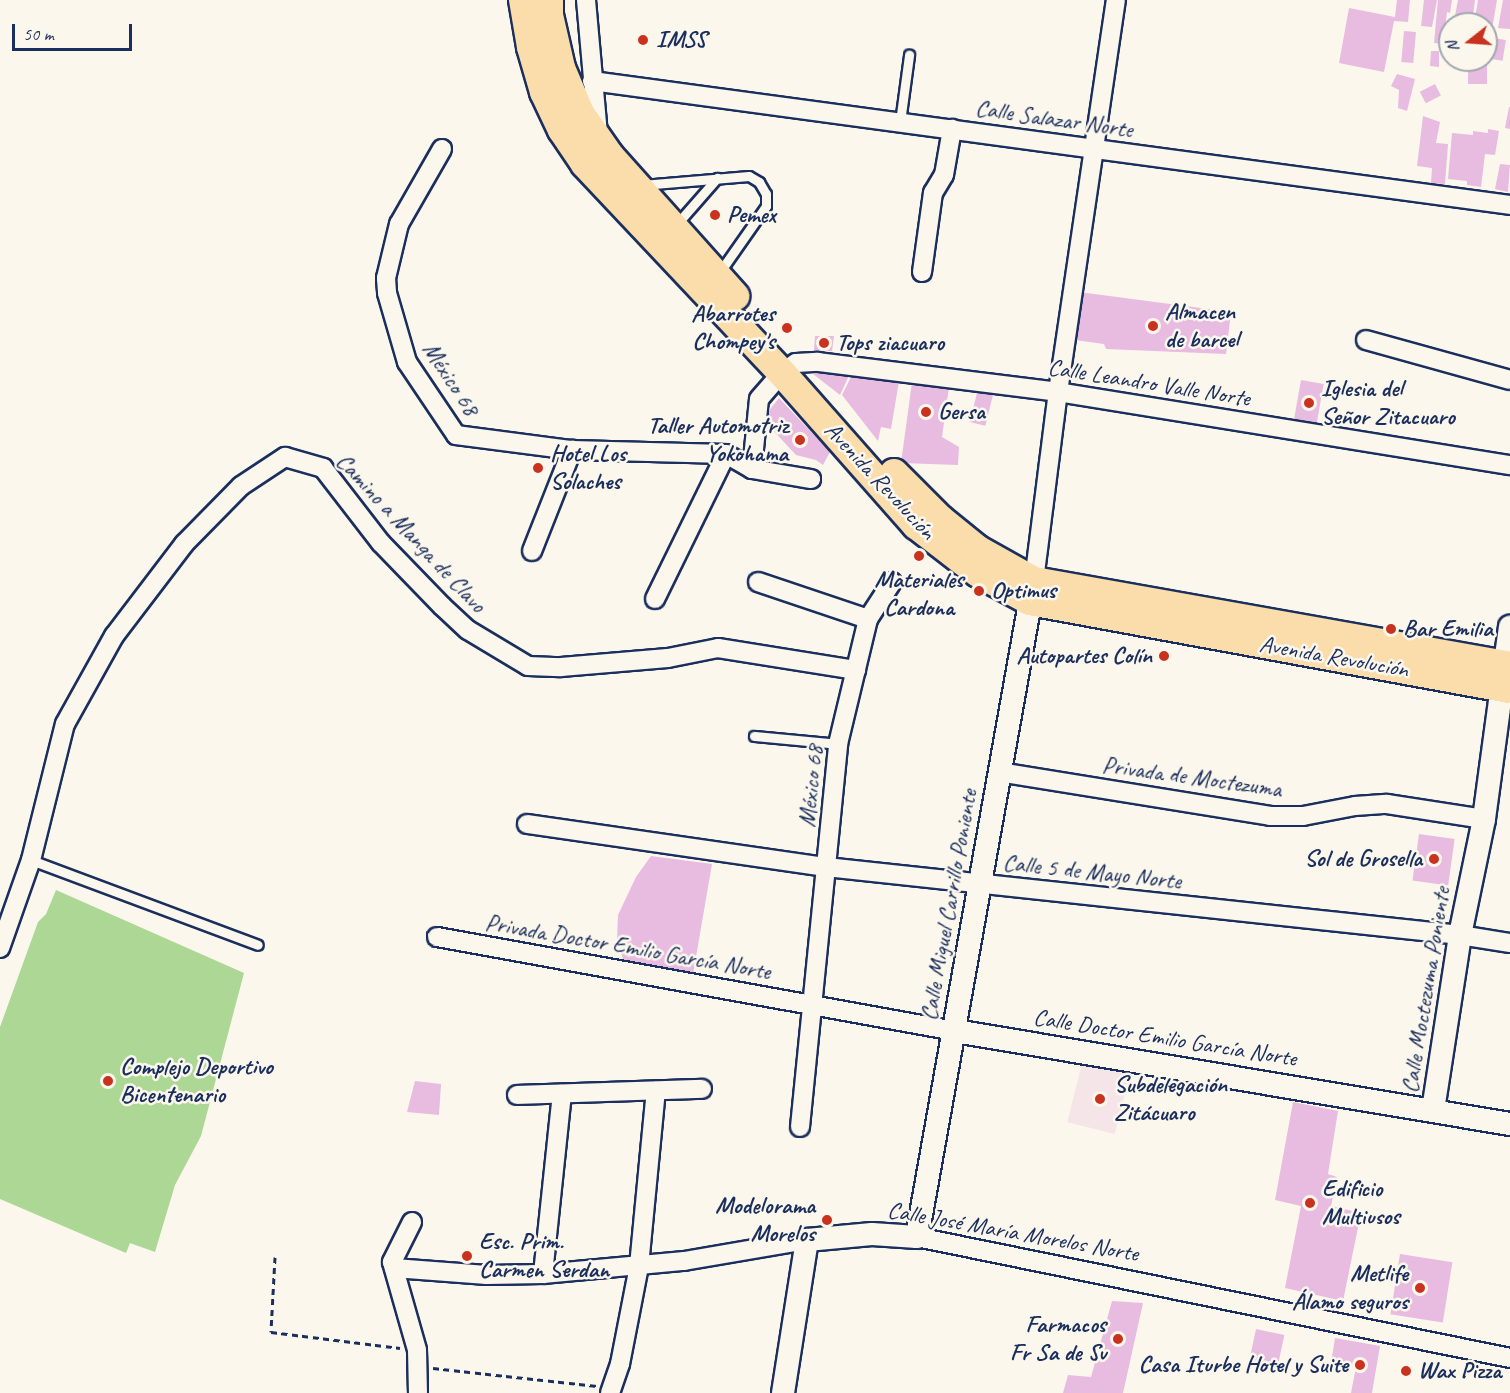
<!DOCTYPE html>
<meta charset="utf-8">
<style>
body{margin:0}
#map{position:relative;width:1510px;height:1393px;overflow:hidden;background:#fbf7ec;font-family:Caveat,sans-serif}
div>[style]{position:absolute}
.built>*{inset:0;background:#f5e5e8;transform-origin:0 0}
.green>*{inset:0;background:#acd795}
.building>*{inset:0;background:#e8bbe0;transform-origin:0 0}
.path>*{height:3px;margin-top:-1.5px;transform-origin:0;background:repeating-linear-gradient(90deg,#1b2f5e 0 6px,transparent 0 10.5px)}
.roads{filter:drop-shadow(2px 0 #1b2f5e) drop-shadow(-2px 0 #1b2f5e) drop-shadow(0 2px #1b2f5e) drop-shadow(0 -2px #1b2f5e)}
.service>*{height:9px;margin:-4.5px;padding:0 4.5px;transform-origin:4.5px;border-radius:4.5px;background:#fbf7ec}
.minor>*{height:18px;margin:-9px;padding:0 9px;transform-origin:9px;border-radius:9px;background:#fbf7ec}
.tertiary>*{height:22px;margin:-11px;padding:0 11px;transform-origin:11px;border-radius:11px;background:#fbf7ec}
.primary>*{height:28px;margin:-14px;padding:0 14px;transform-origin:14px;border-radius:14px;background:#faddab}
.dots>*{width:16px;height:16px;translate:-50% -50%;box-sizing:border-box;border:3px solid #fbf7ec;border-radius:50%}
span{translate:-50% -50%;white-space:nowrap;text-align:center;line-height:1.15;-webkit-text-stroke:5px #fbf7ec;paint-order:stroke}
.poi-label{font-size:24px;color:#1b2f5e;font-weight:700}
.left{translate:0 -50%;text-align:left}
.right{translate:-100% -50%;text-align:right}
.street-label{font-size:24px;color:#1b2f5e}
.north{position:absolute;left:1438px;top:12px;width:60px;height:60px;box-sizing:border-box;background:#fbf7ec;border:2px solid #a1a7b3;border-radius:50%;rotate:253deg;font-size:16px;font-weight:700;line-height:24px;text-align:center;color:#1b2f5e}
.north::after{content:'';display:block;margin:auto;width:21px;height:27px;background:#c8321e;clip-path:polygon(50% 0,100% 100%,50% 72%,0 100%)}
.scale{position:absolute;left:12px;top:24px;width:120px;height:27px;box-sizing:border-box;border:3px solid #1b2f5e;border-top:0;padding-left:8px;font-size:18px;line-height:21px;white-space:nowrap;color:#1b2f5e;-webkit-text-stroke:4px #fbf7ec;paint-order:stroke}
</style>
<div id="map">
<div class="built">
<i style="left:1082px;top:1063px;width:49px;height:61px;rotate:14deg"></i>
</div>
<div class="green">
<i style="clip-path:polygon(56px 890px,244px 973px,201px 1136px,175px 1185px,155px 1252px,130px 1243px,126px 1253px,0 1199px,0 1027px,38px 922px,46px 914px)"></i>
</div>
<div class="building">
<i style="clip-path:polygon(1397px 0,1410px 0,1408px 22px,1394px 21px,1384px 72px,1339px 63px,1349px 8px,1395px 17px)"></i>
<i style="clip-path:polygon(1424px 0,1437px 0,1432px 27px,1421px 26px)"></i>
<i style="clip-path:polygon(1438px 0,1452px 0,1450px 13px,1447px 12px,1443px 44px,1434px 43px)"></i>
<i style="clip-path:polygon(1458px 0,1475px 0,1472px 24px,1461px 24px,1461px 20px,1455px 16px)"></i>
<i style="clip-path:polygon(1478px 0,1497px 0,1487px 58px,1486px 24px,1474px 24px)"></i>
<i style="clip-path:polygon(1503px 0,1510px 0,1510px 29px,1498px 28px)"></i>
<i style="left:1404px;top:31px;width:12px;height:31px;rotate:5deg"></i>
<i style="left:1493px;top:38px;width:13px;height:21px;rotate:9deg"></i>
<i style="clip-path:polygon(1431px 51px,1439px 51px,1439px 67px,1430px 66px)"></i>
<i style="left:1468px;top:60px;width:19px;height:24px"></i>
<i style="clip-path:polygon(1397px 74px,1415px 79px,1407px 111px,1398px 108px,1399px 90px,1391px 86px)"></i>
<i style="left:1435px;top:84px;width:13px;height:17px;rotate:63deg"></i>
<i style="clip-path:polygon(1509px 107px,1510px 107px,1510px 129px,1505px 128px)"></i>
<i style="clip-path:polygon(1423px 116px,1440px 122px,1436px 143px,1448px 144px,1445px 184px,1431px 183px,1432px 168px,1417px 166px)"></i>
<i style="clip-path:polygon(1488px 129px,1499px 131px,1495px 155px,1485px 154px,1481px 187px,1467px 185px,1467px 181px,1448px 179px,1452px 133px,1473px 135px,1473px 131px,1488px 133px)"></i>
<i style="clip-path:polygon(1500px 164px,1510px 165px,1508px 192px,1495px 189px)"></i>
<i style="clip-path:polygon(1079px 292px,1231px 312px,1226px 354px,1106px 349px,1104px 344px,1075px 340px)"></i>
<i style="clip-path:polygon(815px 336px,834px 336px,832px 351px,814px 350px)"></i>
<i style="clip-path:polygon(804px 367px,852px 369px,840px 395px)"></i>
<i style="clip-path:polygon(855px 369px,900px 375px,891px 429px,881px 427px,878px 441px,842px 395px)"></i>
<i style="left:1301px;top:380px;width:23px;height:43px;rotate:10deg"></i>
<i style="clip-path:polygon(912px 382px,949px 387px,942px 437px,959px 447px,958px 465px,901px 463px)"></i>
<i style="left:978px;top:389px;width:16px;height:34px;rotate:14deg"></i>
<i style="clip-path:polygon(779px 398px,830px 452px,823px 465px,816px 460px,796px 455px,770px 427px,768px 412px)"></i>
<i style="left:1419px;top:834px;width:36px;height:47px;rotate:8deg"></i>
<i style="clip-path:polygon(651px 856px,712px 864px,693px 974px,624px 962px,617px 940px,618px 915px,636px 877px)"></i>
<i style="clip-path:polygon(415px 1081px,441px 1084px,439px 1115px,407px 1112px)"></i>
<i style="clip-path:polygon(1293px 1102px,1338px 1111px,1328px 1174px,1337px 1177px,1331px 1206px,1361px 1213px,1343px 1301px,1285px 1288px,1301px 1206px,1275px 1200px)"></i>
<i style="left:1400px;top:1254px;width:53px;height:61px;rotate:9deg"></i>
<i style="clip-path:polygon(1112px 1301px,1143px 1303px,1123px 1393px,1063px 1393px,1068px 1375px,1091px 1377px)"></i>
<i style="left:1256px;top:1329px;width:29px;height:38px;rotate:12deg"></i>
<i style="clip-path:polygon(1335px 1338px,1380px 1346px,1372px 1393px,1351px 1393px,1356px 1367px,1331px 1363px)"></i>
</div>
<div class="path">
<i style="left:275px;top:1257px;width:75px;rotate:93.1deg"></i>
<i style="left:271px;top:1332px;width:130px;rotate:7.1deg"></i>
<i style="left:433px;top:1368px;width:165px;rotate:6.3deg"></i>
</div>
<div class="roads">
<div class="service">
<i style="left:900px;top:122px;width:68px;rotate:-82.3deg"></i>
<i style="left:642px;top:185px;width:107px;rotate:-4.8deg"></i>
<i style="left:749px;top:176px;width:12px;rotate:31deg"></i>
<i style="left:759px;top:182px;width:14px;rotate:60deg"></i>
<i style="left:766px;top:194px;width:12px;rotate:90deg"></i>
<i style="left:766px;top:206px;width:82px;rotate:125deg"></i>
<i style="left:675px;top:226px;width:64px;rotate:-48.8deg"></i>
<i style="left:754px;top:736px;width:84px;rotate:5.4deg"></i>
<i style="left:31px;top:860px;width:242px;rotate:20.5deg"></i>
</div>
<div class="minor">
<i style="left:586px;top:0;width:136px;rotate:84.9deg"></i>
<i style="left:592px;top:81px;width:926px;rotate:7.69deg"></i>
<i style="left:442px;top:149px;width:86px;rotate:119.8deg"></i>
<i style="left:399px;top:224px;width:56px;rotate:103.5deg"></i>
<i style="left:386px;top:278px;width:15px;rotate:86deg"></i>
<i style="left:387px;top:293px;width:72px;rotate:73.8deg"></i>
<i style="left:407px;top:362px;width:88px;rotate:56.1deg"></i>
<i style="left:456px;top:435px;width:117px;rotate:7.4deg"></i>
<i style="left:572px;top:450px;width:154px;rotate:1.5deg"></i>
<i style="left:726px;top:454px;width:30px;rotate:30deg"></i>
<i style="left:752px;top:469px;width:60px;rotate:9.6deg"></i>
<i style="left:922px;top:272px;width:80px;rotate:-82.1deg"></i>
<i style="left:933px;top:193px;width:21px;rotate:-59deg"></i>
<i style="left:944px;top:175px;width:47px;rotate:-80.1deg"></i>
<i style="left:1366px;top:340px;width:149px;rotate:15.5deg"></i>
<i style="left:752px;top:469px;width:70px;rotate:-84.3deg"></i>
<i style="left:759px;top:399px;width:35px;rotate:-49deg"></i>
<i style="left:782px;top:373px;width:17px;rotate:-36deg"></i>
<i style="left:796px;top:363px;width:22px;rotate:-3deg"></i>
<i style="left:818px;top:362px;width:242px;rotate:7.1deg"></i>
<i style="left:1058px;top:392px;width:458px;rotate:9.2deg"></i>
<i style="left:532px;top:551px;width:109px;rotate:-68.4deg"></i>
<i style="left:1034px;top:581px;width:191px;rotate:-82.8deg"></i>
<i style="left:1058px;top:392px;width:396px;rotate:-81.6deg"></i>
<i style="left:758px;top:582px;width:116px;rotate:18.6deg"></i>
<i style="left:655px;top:599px;width:161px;rotate:-63.9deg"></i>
<i style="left:999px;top:772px;width:275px;rotate:9.2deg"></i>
<i style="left:1270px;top:816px;width:33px"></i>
<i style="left:1303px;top:816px;width:53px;rotate:-10.9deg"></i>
<i style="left:1355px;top:806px;width:32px;rotate:-4deg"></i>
<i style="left:1387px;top:804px;width:98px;rotate:8.8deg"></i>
<i style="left:527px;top:824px;width:302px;rotate:8.2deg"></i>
<i style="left:826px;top:867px;width:638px;rotate:6.12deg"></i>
<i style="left:1460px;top:935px;width:51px;rotate:9.1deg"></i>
<i style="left:437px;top:937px;width:526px;rotate:10.29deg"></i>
<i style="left:0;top:948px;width:93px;rotate:-70.6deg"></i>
<i style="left:31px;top:860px;width:140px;rotate:-76deg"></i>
<i style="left:65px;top:724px;width:101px;rotate:-60.9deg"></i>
<i style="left:114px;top:636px;width:116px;rotate:-52.7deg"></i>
<i style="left:184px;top:544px;width:81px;rotate:-45.5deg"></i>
<i style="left:241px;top:486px;width:53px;rotate:-33.4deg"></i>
<i style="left:285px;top:457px;width:40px;rotate:16deg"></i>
<i style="left:323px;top:468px;width:95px;rotate:52.3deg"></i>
<i style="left:381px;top:543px;width:88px;rotate:45.9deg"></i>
<i style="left:442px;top:606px;width:35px;rotate:43deg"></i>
<i style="left:468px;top:630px;width:70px;rotate:31deg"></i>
<i style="left:528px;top:666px;width:33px;rotate:2deg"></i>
<i style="left:561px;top:667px;width:107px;rotate:-4.8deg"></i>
<i style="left:668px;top:658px;width:51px;rotate:-11.3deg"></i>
<i style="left:718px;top:648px;width:140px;rotate:9.1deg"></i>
<i style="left:517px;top:1095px;width:185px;rotate:-1.9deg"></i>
<i style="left:800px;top:1127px;width:385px;rotate:-84.3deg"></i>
<i style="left:838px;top:744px;width:129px;rotate:-76.5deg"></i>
<i style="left:868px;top:619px;width:44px;rotate:-57deg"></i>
<i style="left:412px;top:1222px;width:45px;rotate:116.6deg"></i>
<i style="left:392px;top:1262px;width:91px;rotate:74.1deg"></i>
<i style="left:417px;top:1350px;width:43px;rotate:88.7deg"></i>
<i style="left:917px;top:1237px;width:605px;rotate:11.53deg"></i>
<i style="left:394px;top:1268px;width:93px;rotate:4.3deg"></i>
<i style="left:487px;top:1275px;width:56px;rotate:-1deg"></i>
<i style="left:543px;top:1274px;width:142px;rotate:-5.3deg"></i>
<i style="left:684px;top:1261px;width:125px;rotate:-9.7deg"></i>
<i style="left:543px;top:1274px;width:181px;rotate:-84deg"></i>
<i style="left:610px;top:1393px;width:31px;rotate:-71deg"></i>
<i style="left:620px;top:1364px;width:100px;rotate:-79deg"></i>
<i style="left:639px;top:1266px;width:176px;rotate:-84.5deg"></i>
</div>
<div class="tertiary">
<i style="left:955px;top:1031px;width:563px;rotate:9.51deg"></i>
<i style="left:1433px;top:1110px;width:177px;rotate:-81.2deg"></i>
<i style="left:1460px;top:935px;width:118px;rotate:-78.3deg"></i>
<i style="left:1484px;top:819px;width:194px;rotate:-82.3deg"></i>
<i style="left:783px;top:1393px;width:155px;rotate:-81.1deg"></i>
<i style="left:807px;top:1240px;width:65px;rotate:-5.3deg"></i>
<i style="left:872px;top:1234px;width:45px;rotate:3.8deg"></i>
<i style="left:917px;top:1237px;width:661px;rotate:-79.9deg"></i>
</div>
<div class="primary">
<i style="left:523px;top:0;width:48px;rotate:80.3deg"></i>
<i style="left:531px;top:47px;width:47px;rotate:73.9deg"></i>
<i style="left:544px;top:92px;width:42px;rotate:64.7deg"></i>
<i style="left:562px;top:130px;width:41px;rotate:55.9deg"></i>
<i style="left:585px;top:164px;width:287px;rotate:46.7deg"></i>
<i style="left:782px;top:373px;width:203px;rotate:48.6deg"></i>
<i style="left:916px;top:525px;width:78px;rotate:37.7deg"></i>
<i style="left:978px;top:573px;width:59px;rotate:28.3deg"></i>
<i style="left:1030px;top:601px;width:488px;rotate:10.4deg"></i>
<i style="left:549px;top:0;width:15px;rotate:90deg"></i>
<i style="left:549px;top:15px;width:54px;rotate:77.2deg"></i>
<i style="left:561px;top:68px;width:49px;rotate:67.1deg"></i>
<i style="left:580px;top:113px;width:52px;rotate:55.1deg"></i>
<i style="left:610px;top:156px;width:188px;rotate:48.2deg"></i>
<i style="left:894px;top:473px;width:65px;rotate:45deg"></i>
<i style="left:940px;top:519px;width:48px;rotate:39deg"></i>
<i style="left:977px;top:549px;width:65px;rotate:29.3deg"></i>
<i style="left:1034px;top:581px;width:484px;rotate:10.1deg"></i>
</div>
</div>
<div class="dots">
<i style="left:643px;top:40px;background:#c8321e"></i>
<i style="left:715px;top:215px;background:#c8321e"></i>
<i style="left:1153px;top:326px;background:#c8321e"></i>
<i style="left:787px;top:328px;background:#c8321e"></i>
<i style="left:824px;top:343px;background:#c8321e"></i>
<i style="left:1309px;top:403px;background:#c8321e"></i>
<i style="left:926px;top:412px;background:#c8321e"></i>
<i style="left:800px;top:440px;background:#c8321e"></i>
<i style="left:538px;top:468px;background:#c8321e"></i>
<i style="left:919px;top:556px;background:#c8321e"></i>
<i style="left:979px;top:591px;background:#c8321e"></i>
<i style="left:1391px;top:629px;background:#c8321e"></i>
<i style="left:1164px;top:656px;background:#c8321e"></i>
<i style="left:1434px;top:859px;background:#c8321e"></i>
<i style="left:108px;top:1081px;background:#c8321e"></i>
<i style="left:1100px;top:1099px;background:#c8321e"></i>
<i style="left:1310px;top:1203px;background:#c8321e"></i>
<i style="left:827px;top:1220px;background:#c8321e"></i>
<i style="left:467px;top:1256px;background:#c8321e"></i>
<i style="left:1420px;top:1288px;background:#c8321e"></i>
<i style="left:1118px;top:1339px;background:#c8321e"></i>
<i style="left:1360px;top:1365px;background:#c8321e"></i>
<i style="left:1406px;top:1371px;background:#c8321e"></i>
</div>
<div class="poi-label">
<span class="left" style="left:656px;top:40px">IMSS</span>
<span class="left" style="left:727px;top:215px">Pemex</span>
<span class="left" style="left:1165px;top:326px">Almacen<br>de barcel</span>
<span class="right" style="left:775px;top:328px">Abarrotes<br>Chompey's</span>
<span class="left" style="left:836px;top:343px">Tops ziacuaro</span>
<span class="left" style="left:1321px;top:403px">Iglesia del<br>Señor Zitacuaro</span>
<span class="left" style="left:938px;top:412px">Gersa</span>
<span class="right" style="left:788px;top:440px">Taller Automotriz<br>Yokohama</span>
<span class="left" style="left:550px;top:468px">Hotel Los<br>Solaches</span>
<span style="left:919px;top:594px">Materiales<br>Cardona</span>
<span class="left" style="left:991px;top:591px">Optimus</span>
<span class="left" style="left:1403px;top:629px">Bar Emilia</span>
<span class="right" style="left:1152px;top:656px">Autopartes Colín</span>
<span class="right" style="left:1422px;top:859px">Sol de Grosella</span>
<span class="left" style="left:120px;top:1081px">Complejo Deportivo<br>Bicentenario</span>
<span class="left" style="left:1114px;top:1099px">Subdelegación<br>Zitácuaro</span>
<span class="left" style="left:1322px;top:1203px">Edificio<br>Multiusos</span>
<span class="right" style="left:815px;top:1220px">Modelorama<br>Morelos</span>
<span class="left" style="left:479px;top:1256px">Esc. Prim.<br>Carmen Serdan</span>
<span class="right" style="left:1408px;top:1288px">Metlife<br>Álamo seguros</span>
<span class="right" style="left:1106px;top:1339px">Farmacos<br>Fr Sa de Sv</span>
<span class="right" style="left:1348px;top:1365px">Casa Iturbe Hotel y Suite</span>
<span class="left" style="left:1418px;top:1371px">Wax Pizza</span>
</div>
<div class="street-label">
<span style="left:1054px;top:119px;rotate:8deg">Calle Salazar Norte</span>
<span style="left:451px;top:379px;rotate:57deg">México 68</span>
<span style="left:1149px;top:383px;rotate:9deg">Calle Leandro Valle Norte</span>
<span style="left:880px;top:481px;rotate:47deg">Avenida Revolución</span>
<span style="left:411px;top:533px;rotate:47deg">Camino a Manga de Clavo</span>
<span style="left:1334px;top:657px;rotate:10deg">Avenida Revolución</span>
<span style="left:1192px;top:777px;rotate:8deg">Privada de Moctezuma</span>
<span style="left:811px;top:786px;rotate:-84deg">México 68</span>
<span style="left:1092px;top:872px;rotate:6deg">Calle 5 de Mayo Norte</span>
<span style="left:949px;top:905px;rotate:-80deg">Calle Miguel Carrillo Poniente</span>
<span style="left:628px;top:947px;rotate:10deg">Privada Doctor Emilio García Norte</span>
<span style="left:1426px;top:990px;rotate:-81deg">Calle Moctezuma Poniente</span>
<span style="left:1165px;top:1038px;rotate:9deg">Calle Doctor Emilio García Norte</span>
<span style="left:1013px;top:1232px;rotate:10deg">Calle José María Morelos Norte</span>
</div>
<div class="north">N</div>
<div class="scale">50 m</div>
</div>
